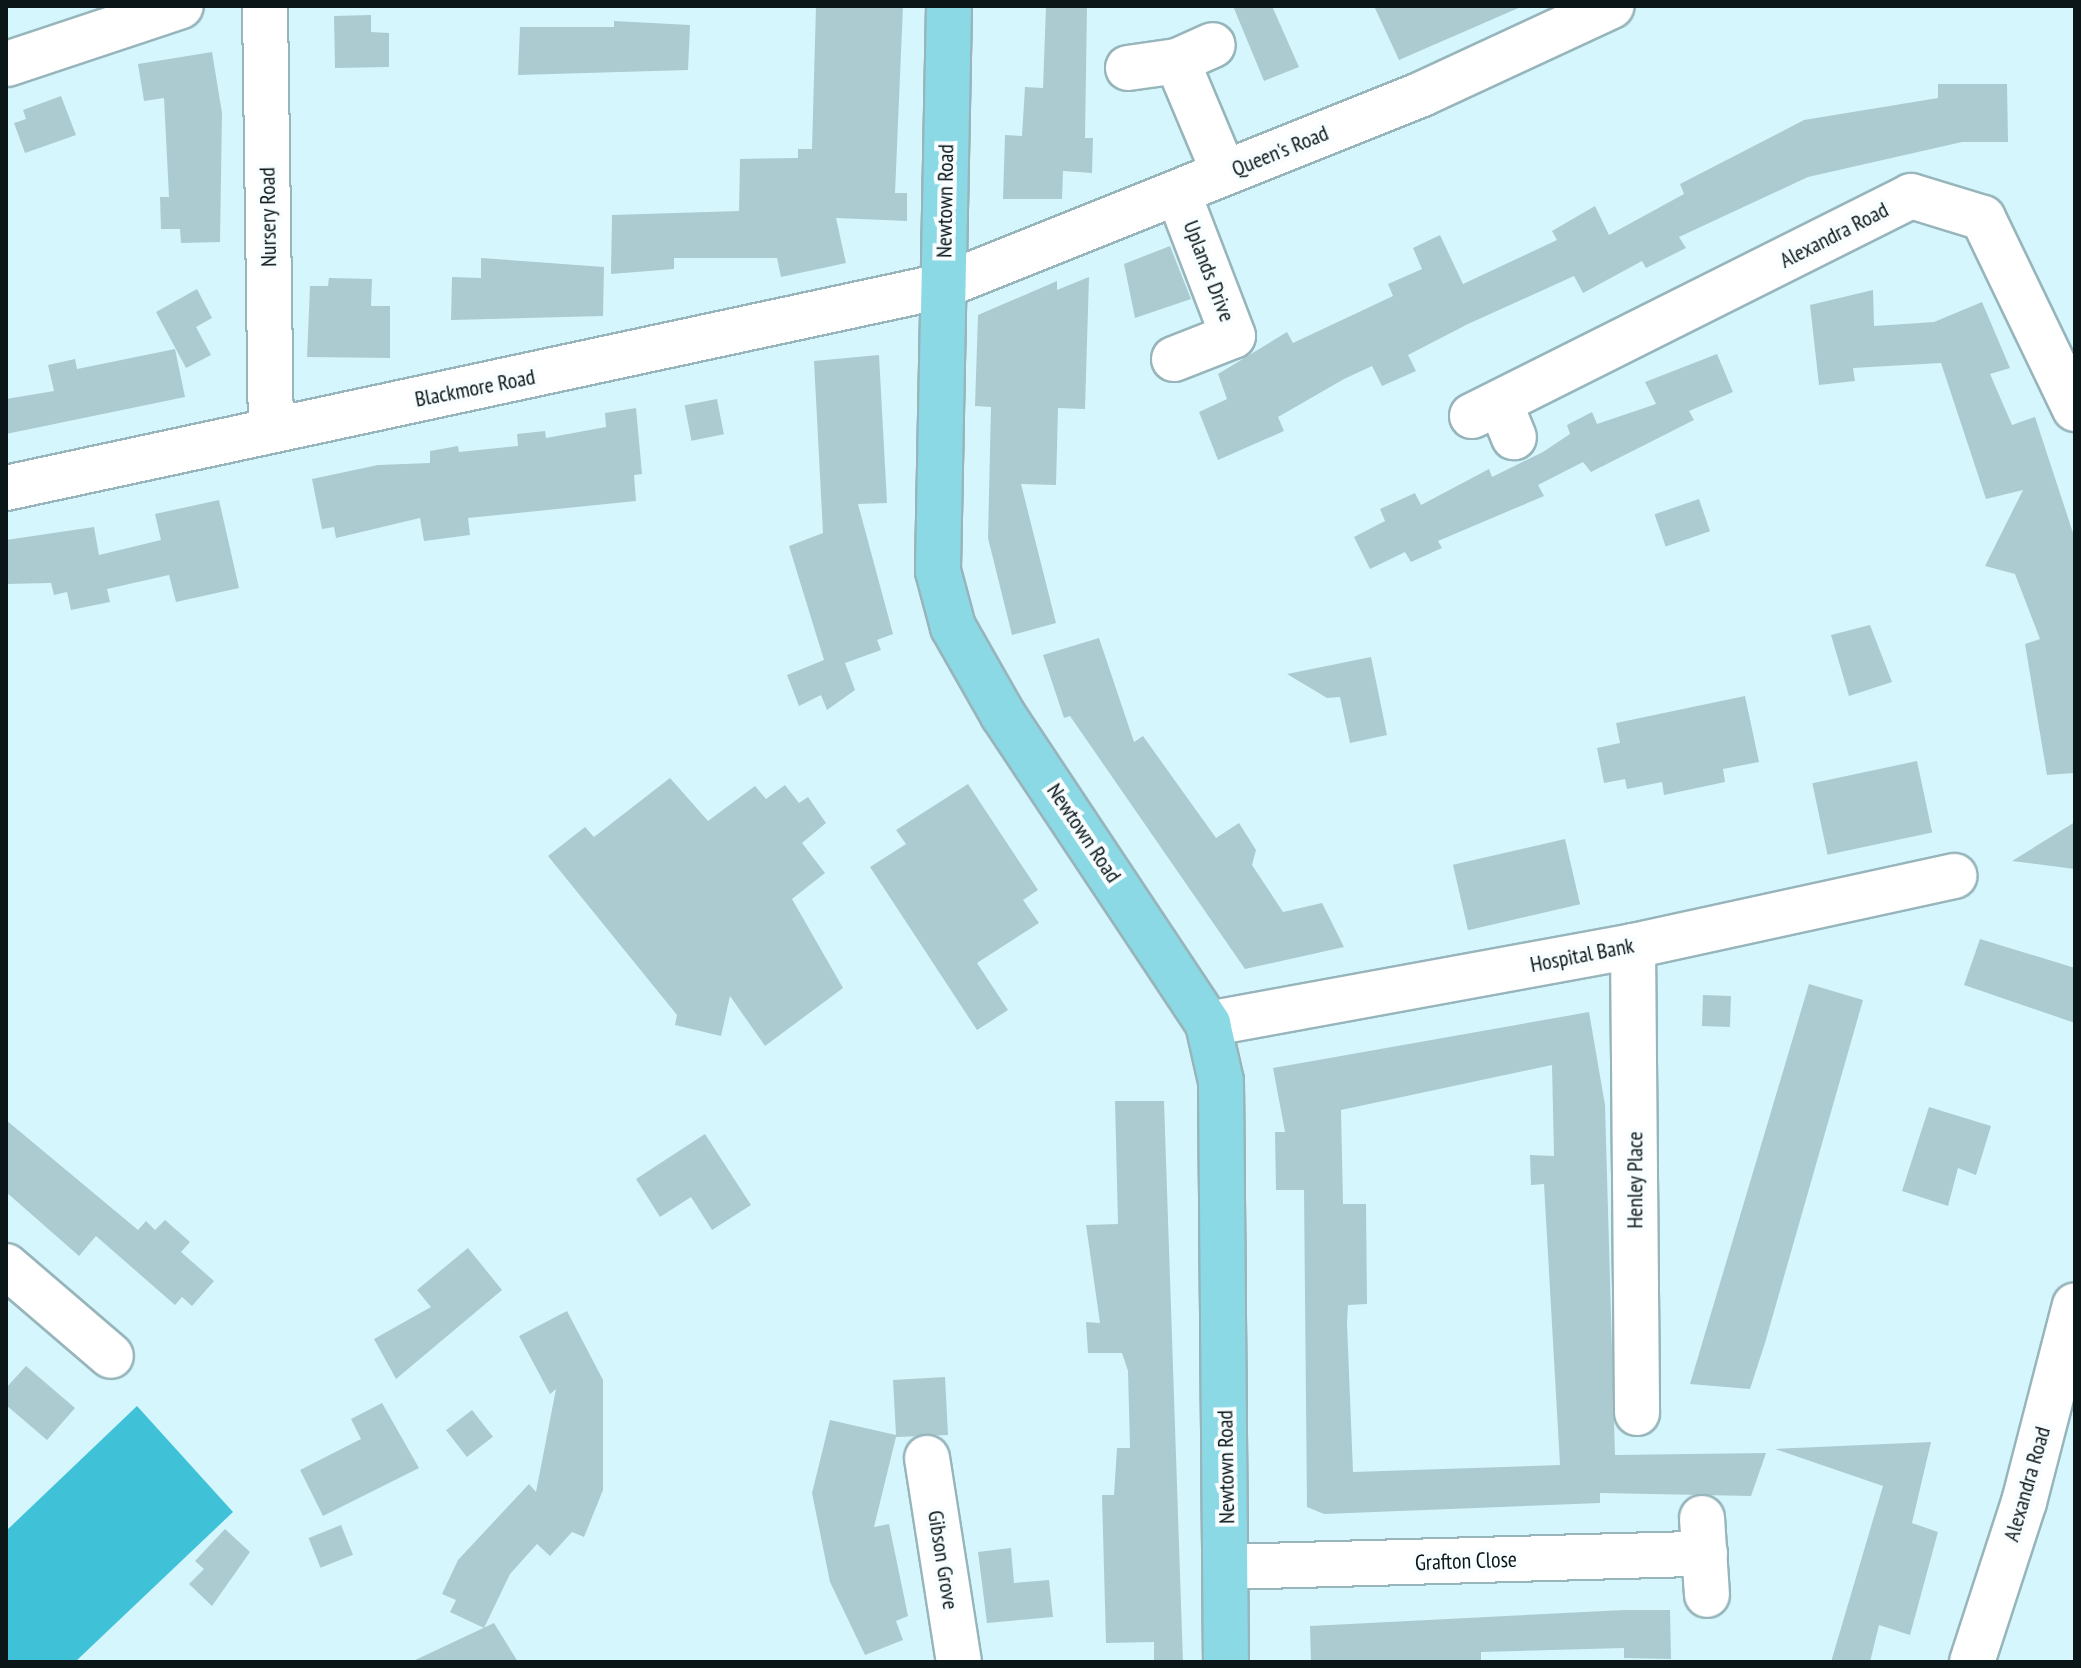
<!DOCTYPE html>
<style>
body{margin:0}
#map{position:relative;width:2081px;height:1668px;overflow:hidden;background:#d6f6fd;font-family:"PT Sans Narrow",sans-serif}
div>[style]{position:absolute}
.forest>*{inset:0;background:#3fc1d8}
.building>*{inset:0;background:#accbd1;transform-origin:0 0}
.roads{filter:drop-shadow(2px 0 #97b5bb) drop-shadow(-2px 0 #97b5bb) drop-shadow(0 2px #97b5bb) drop-shadow(0 -2px #97b5bb)}
.minor>*{height:44px;margin:-22px;padding:0 22px;transform-origin:22px;border-radius:22px;background:#fff}
.major>*{height:44px;margin:-22px;padding:0 22px;transform-origin:22px;border-radius:22px;background:#8cd9e6}
span{translate:-50% -50%;white-space:nowrap;text-align:center;line-height:1.15;-webkit-text-stroke:8px #f8feff;paint-order:stroke}
.street-label{font-size:22px;color:#0b1619}
.frame{position:absolute;inset:0;border:8px solid #0b1619;pointer-events:none}
</style>
<div id="map">
<div class="forest">
<i style="clip-path:polygon(137px 1406px,233px 1512px,75px 1662px,6px 1662px,6px 1531px)"></i>
</div>
<div class="building">
<i style="clip-path:polygon(816px 6px,903px 6px,895px 193px,907px 193px,907px 221px,836px 218px,846px 263px,781px 277px,777px 258px,674px 258px,674px 269px,611px 274px,612px 215px,739px 211px,740px 159px,798px 158px,798px 149px,812px 149px)"></i>
<i style="clip-path:polygon(1046px 6px,1087px 6px,1085px 138px,1093px 138px,1092px 173px,1063px 171px,1062px 199px,1003px 199px,1005px 135px,1022px 136px,1025px 87px,1043px 88px)"></i>
<i style="clip-path:polygon(1233px 6px,1272px 6px,1299px 67px,1264px 81px)"></i>
<i style="clip-path:polygon(1374px 6px,1523px 6px,1399px 60px)"></i>
<i style="clip-path:polygon(371px 15px,371px 32px,389px 33px,389px 67px,335px 68px,334px 16px)"></i>
<i style="clip-path:polygon(614px 21px,690px 25px,688px 70px,518px 75px,520px 27px,614px 27px)"></i>
<i style="clip-path:polygon(212px 52px,222px 113px,220px 242px,181px 243px,180px 229px,161px 229px,160px 197px,169px 197px,164px 98px,144px 101px,138px 64px)"></i>
<i style="clip-path:polygon(1938px 84px,2007px 84px,2008px 142px,1962px 142px,1808px 177px,1679px 237px,1686px 248px,1646px 268px,1642px 261px,1583px 293px,1574px 276px,1468px 324px,1408px 355px,1416px 371px,1382px 386px,1372px 366px,1344px 379px,1278px 417px,1284px 431px,1218px 460px,1199px 412px,1227px 399px,1218px 374px,1287px 332px,1293px 343px,1393px 296px,1388px 284px,1422px 269px,1413px 248px,1440px 235px,1463px 284px,1557px 240px,1552px 231px,1595px 206px,1609px 235px,1684px 194px,1680px 184px,1804px 120px,1938px 98px)"></i>
<i style="clip-path:polygon(61px 96px,76px 135px,25px 153px,14px 123px,26px 119px,23px 110px)"></i>
<i style="clip-path:polygon(1170px 246px,1191px 299px,1135px 318px,1124px 264px)"></i>
<i style="clip-path:polygon(481px 258px,604px 267px,603px 316px,451px 320px,452px 277px,481px 278px)"></i>
<i style="clip-path:polygon(1089px 277px,1085px 409px,1058px 408px,1056px 485px,1021px 484px,1056px 623px,1012px 635px,988px 538px,991px 407px,975px 406px,978px 315px,1057px 281px,1057px 290px)"></i>
<i style="clip-path:polygon(329px 278px,372px 279px,371px 306px,390px 306px,390px 358px,307px 357px,310px 286px,328px 286px)"></i>
<i style="clip-path:polygon(197px 289px,212px 318px,196px 327px,211px 355px,186px 368px,156px 312px)"></i>
<i style="clip-path:polygon(1873px 290px,1874px 326px,1934px 322px,1982px 302px,2010px 368px,1990px 374px,2012px 425px,2035px 417px,2075px 539px,2075px 773px,2047px 775px,2025px 644px,2040px 639px,2015px 574px,1985px 566px,2023px 490px,1986px 499px,1941px 363px,1853px 368px,1855px 381px,1819px 385px,1810px 305px)"></i>
<i style="clip-path:polygon(175px 349px,185px 397px,6px 434px,6px 399px,54px 391px,48px 365px,75px 359px,77px 369px)"></i>
<i style="clip-path:polygon(1717px 354px,1733px 392px,1689px 411px,1694px 420px,1591px 472px,1583px 462px,1538px 485px,1544px 496px,1438px 541px,1442px 548px,1411px 562px,1405px 552px,1370px 569px,1354px 537px,1385px 521px,1380px 509px,1415px 493px,1421px 505px,1489px 469px,1492px 477px,1543px 452px,1570px 434px,1567px 425px,1592px 412px,1597px 424px,1656px 404px,1645px 382px)"></i>
<i style="clip-path:polygon(879px 355px,887px 503px,858px 504px,893px 634px,877px 640px,881px 650px,845px 663px,855px 690px,827px 710px,821px 695px,799px 706px,787px 675px,824px 660px,789px 546px,823px 533px,814px 361px)"></i>
<i style="left:717px;top:399px;width:36px;height:33px;rotate:79deg"></i>
<i style="clip-path:polygon(636px 408px,642px 474px,634px 475px,636px 501px,468px 518px,470px 535px,424px 541px,420px 518px,336px 538px,334px 527px,322px 529px,312px 479px,378px 465px,430px 463px,430px 451px,458px 446px,459px 452px,518px 446px,517px 434px,545px 431px,546px 438px,606px 427px,605px 413px)"></i>
<i style="left:1699px;top:499px;width:34px;height:47px;rotate:71deg"></i>
<i style="clip-path:polygon(219px 500px,239px 588px,176px 602px,169px 575px,107px 589px,110px 602px,71px 610px,67px 592px,54px 595px,51px 583px,6px 584px,6px 540px,94px 527px,99px 555px,161px 540px,155px 514px)"></i>
<i style="clip-path:polygon(1870px 625px,1892px 682px,1849px 696px,1831px 635px)"></i>
<i style="clip-path:polygon(1099px 638px,1134px 742px,1143px 736px,1216px 838px,1239px 823px,1256px 850px,1252px 865px,1283px 912px,1322px 903px,1344px 947px,1245px 969px,1070px 716px,1064px 718px,1043px 655px)"></i>
<i style="clip-path:polygon(1371px 657px,1387px 735px,1350px 743px,1340px 697px,1327px 698px,1287px 674px)"></i>
<i style="clip-path:polygon(1745px 696px,1759px 762px,1723px 769px,1725px 782px,1664px 795px,1662px 782px,1627px 789px,1625px 779px,1604px 783px,1597px 748px,1620px 743px,1616px 723px)"></i>
<i style="left:1917px;top:761px;width:73px;height:107px;rotate:78deg"></i>
<i style="clip-path:polygon(670px 778px,708px 821px,755px 786px,766px 799px,785px 785px,799px 803px,808px 797px,826px 823px,802px 843px,825px 873px,792px 899px,843px 988px,765px 1046px,730px 996px,721px 1036px,675px 1025px,677px 1015px,548px 856px,585px 827px,594px 837px)"></i>
<i style="clip-path:polygon(968px 784px,1038px 890px,1023px 900px,1039px 923px,977px 963px,1008px 1010px,977px 1030px,870px 867px,906px 844px,896px 830px)"></i>
<i style="clip-path:polygon(2075px 822px,2075px 869px,2012px 861px)"></i>
<i style="left:1565px;top:839px;width:67px;height:115px;rotate:77deg"></i>
<i style="clip-path:polygon(1980px 939px,2075px 968px,2075px 1023px,1964px 985px)"></i>
<i style="clip-path:polygon(1809px 984px,1863px 1000px,1765px 1343px,1750px 1389px,1690px 1384px)"></i>
<i style="left:1703px;top:995px;width:28px;height:31px;rotate:2deg"></i>
<i style="clip-path:polygon(evenodd,1589px 1012px,1605px 1105px,1615px 1455px,1766px 1453px,1751px 1496px,1600px 1493px,1600px 1503px,1324px 1514px,1307px 1507px,1304px 1190px,1276px 1190px,1275px 1132px,1285px 1132px,1273px 1068px,1589px 1012px,1552px 1065px,1554px 1156px,1530px 1155px,1531px 1185px,1544px 1184px,1560px 1465px,1353px 1472px,1347px 1323px,1348px 1305px,1367px 1304px,1366px 1204px,1343px 1204px,1341px 1110px,1552px 1065px)"></i>
<i style="clip-path:polygon(1115px 1101px,1164px 1101px,1183px 1662px,1154px 1662px,1154px 1642px,1106px 1643px,1102px 1495px,1114px 1495px,1117px 1448px,1130px 1448px,1128px 1371px,1122px 1353px,1088px 1353px,1086px 1322px,1100px 1323px,1086px 1225px,1118px 1224px)"></i>
<i style="clip-path:polygon(1929px 1107px,1991px 1126px,1976px 1175px,1958px 1168px,1948px 1206px,1902px 1191px)"></i>
<i style="clip-path:polygon(6px 1120px,138px 1230px,146px 1221px,155px 1230px,165px 1220px,190px 1242px,181px 1252px,214px 1281px,192px 1306px,182px 1297px,175px 1305px,96px 1236px,79px 1256px,6px 1192px)"></i>
<i style="clip-path:polygon(705px 1134px,751px 1205px,712px 1230px,691px 1197px,660px 1217px,636px 1179px)"></i>
<i style="clip-path:polygon(468px 1248px,502px 1290px,396px 1379px,374px 1339px,431px 1307px,417px 1290px)"></i>
<i style="clip-path:polygon(567px 1311px,603px 1380px,603px 1490px,584px 1537px,572px 1532px,550px 1556px,537px 1544px,510px 1574px,484px 1628px,450px 1612px,456px 1600px,442px 1594px,458px 1560px,529px 1484px,536px 1492px,556px 1389px,550px 1394px,519px 1336px)"></i>
<i style="clip-path:polygon(26px 1366px,75px 1408px,47px 1440px,6px 1405px,6px 1388px)"></i>
<i style="clip-path:polygon(945px 1377px,948px 1435px,896px 1437px,874px 1527px,889px 1524px,908px 1616px,896px 1621px,903px 1640px,865px 1655px,830px 1582px,812px 1493px,830px 1420px,896px 1435px,893px 1380px)"></i>
<i style="clip-path:polygon(382px 1403px,419px 1468px,323px 1516px,300px 1470px,361px 1439px,351px 1419px)"></i>
<i style="left:472px;top:1410px;width:34px;height:33px;rotate:52deg"></i>
<i style="clip-path:polygon(1931px 1442px,1912px 1523px,1938px 1532px,1910px 1635px,1879px 1625px,1870px 1662px,1831px 1662px,1883px 1486px,1775px 1449px)"></i>
<i style="left:341px;top:1525px;width:32px;height:35px;rotate:68deg"></i>
<i style="clip-path:polygon(225px 1529px,250px 1552px,212px 1606px,189px 1584px,204px 1569px,195px 1561px)"></i>
<i style="clip-path:polygon(1011px 1548px,1014px 1583px,1049px 1580px,1053px 1617px,987px 1623px,978px 1552px)"></i>
<i style="clip-path:polygon(1624px 1610px,1670px 1610px,1671px 1659px,1624px 1658px,1624px 1648px,1481px 1652px,1481px 1662px,1311px 1662px,1310px 1626px)"></i>
<i style="clip-path:polygon(494px 1623px,518px 1662px,411px 1662px)"></i>
</div>
<div class="roads">
<div class="minor">
<i style="left:265px;top:6px;width:421px;rotate:89.2deg"></i>
<i style="left:1177px;top:61px;width:39px;rotate:-24deg"></i>
<i style="left:7px;top:64px;width:183px;rotate:-18.4deg"></i>
<i style="left:1128px;top:68px;width:49px;rotate:-8.1deg"></i>
<i style="left:1177px;top:61px;width:121px;rotate:67.2deg"></i>
<i style="left:1174px;top:359px;width:63px;rotate:-21.3deg"></i>
<i style="left:1233px;top:336px;width:153px;rotate:-111deg"></i>
<i style="left:1500px;top:403px;width:37px;rotate:68deg"></i>
<i style="left:1472px;top:416px;width:491px;rotate:-26.6deg"></i>
<i style="left:1911px;top:196px;width:75px;rotate:17deg"></i>
<i style="left:1983px;top:218px;width:212px;rotate:64.3deg"></i>
<i style="left:6px;top:488px;width:959px;rotate:-12.17deg"></i>
<i style="left:943px;top:286px;width:516px;rotate:-21.84deg"></i>
<i style="left:1422px;top:94px;width:209px;rotate:-24.9deg"></i>
<i style="left:1633px;top:946px;width:467px;rotate:89.5deg"></i>
<i style="left:1208px;top:1024px;width:432px;rotate:-10.4deg"></i>
<i style="left:1633px;top:946px;width:329px;rotate:-12.3deg"></i>
<i style="left:6px;top:1266px;width:138px;rotate:40.6deg"></i>
<i style="left:927px;top:1458px;width:206px;rotate:81.1deg"></i>
<i style="left:1702px;top:1518px;width:77px;rotate:86.3deg"></i>
<i style="left:1227px;top:1567px;width:478px;rotate:-1.6deg"></i>
<i style="left:1972px;top:1662px;width:168px;rotate:-72deg"></i>
<i style="left:2024px;top:1502px;width:203px;rotate:-75.5deg"></i>
</div>
<div class="major">
<i style="left:949px;top:6px;width:565px;rotate:91.12deg"></i>
<i style="left:938px;top:571px;width:58px;rotate:75deg"></i>
<i style="left:953px;top:627px;width:101px;rotate:60.4deg"></i>
<i style="left:1003px;top:715px;width:371px;rotate:56.4deg"></i>
<i style="left:1208px;top:1024px;width:58px;rotate:77.2deg"></i>
<i style="left:1221px;top:1081px;width:581px;rotate:89.51deg"></i>
</div>
</div>
<div class="street-label">
<span style="left:1280px;top:151px;rotate:-22deg">Queen's Road</span>
<span style="left:945px;top:201px;rotate:-89deg">Newtown Road</span>
<span style="left:268px;top:217px;rotate:-91deg">Nursery Road</span>
<span style="left:1834px;top:235px;rotate:-27deg">Alexandra Road</span>
<span style="left:1209px;top:271px;rotate:69deg">Uplands Drive</span>
<span style="left:475px;top:388px;rotate:-11deg">Blackmore Road</span>
<span style="left:1084px;top:833px;rotate:56deg">Newtown Road</span>
<span style="left:1582px;top:955px;rotate:-11deg">Hospital Bank</span>
<span style="left:1635px;top:1180px;rotate:-90deg">Henley Place</span>
<span style="left:1226px;top:1467px;rotate:-91deg">Newtown Road</span>
<span style="left:2027px;top:1484px;rotate:-74deg">Alexandra Road</span>
<span style="left:943px;top:1560px;rotate:81deg">Gibson Grove</span>
<span style="left:1466px;top:1561px;rotate:-2deg">Grafton Close</span>
</div>
<div class="frame"></div>
</div>
